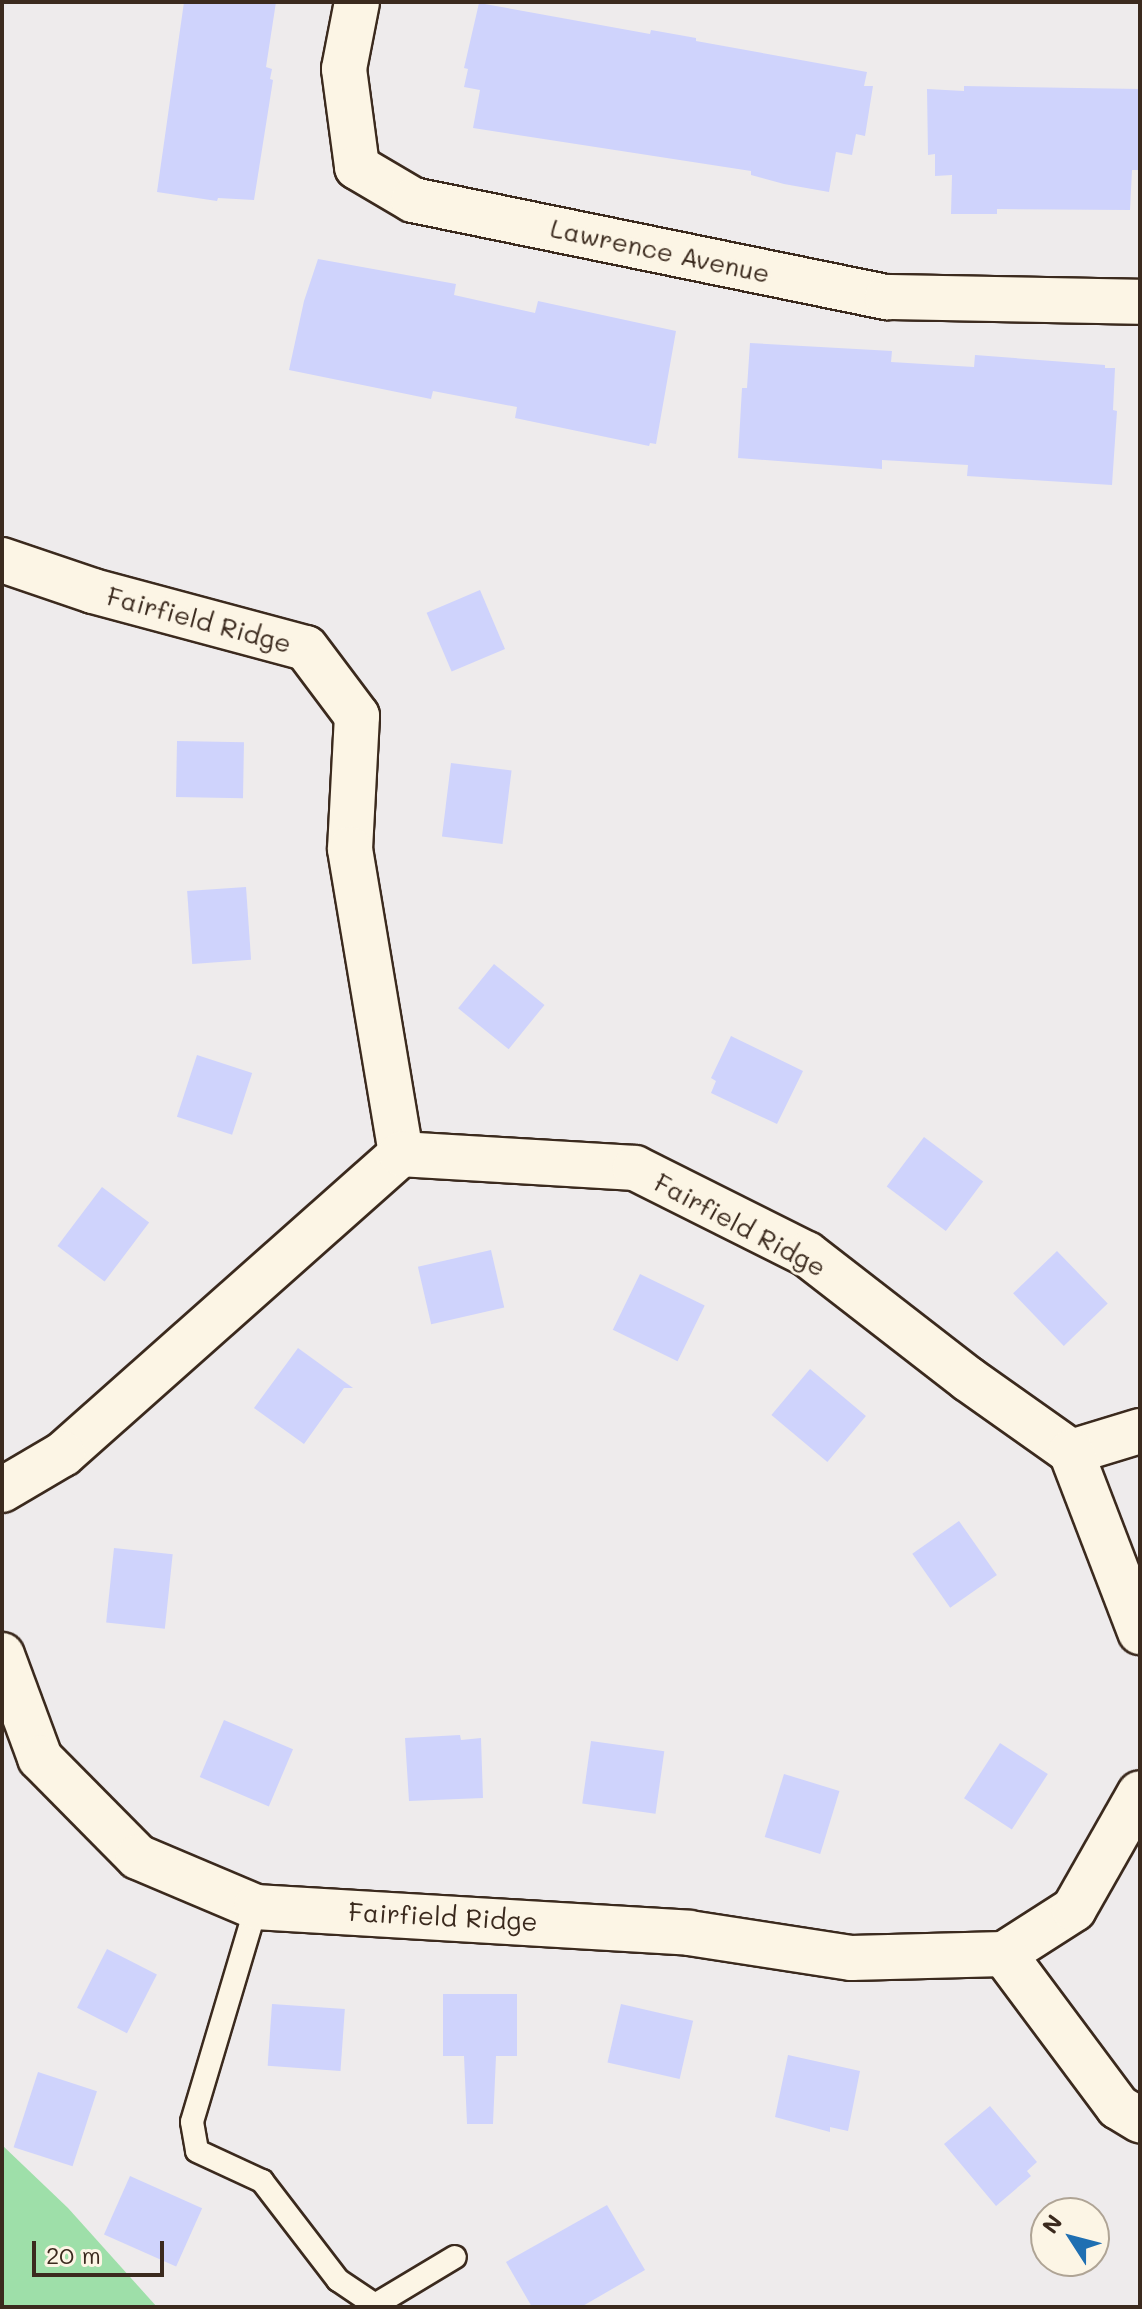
<!DOCTYPE html>
<style>
body{margin:0}
#map{position:relative;width:1142px;height:2309px;overflow:hidden;background:#eeebec;font-family:Mali,sans-serif}
div>[style]{position:absolute}
.green>*{inset:0;background:#9edfa9}
.building>*{inset:0;background:#cfd3fc;transform-origin:0 0}
.roads{filter:drop-shadow(2px 0 #3b2a1e) drop-shadow(-2px 0 #3b2a1e) drop-shadow(0 2px #3b2a1e) drop-shadow(0 -2px #3b2a1e)}
.service>*{height:22px;margin:-11px;padding:0 11px;transform-origin:11px;border-radius:11px;background:#fcf5e5}
.minor>*{height:44px;margin:-22px;padding:0 22px;transform-origin:22px;border-radius:22px;background:#fcf5e5}
span{translate:-50% -50%;white-space:nowrap;text-align:center;line-height:1.15;-webkit-text-stroke:6px #fcf5e5;paint-order:stroke}
.street-label{font-size:26px;color:#3b2a1e}
.frame{position:absolute;inset:0;border:4px solid #3b2a1e;pointer-events:none}
.north{position:absolute;left:1030px;top:2197px;width:80px;height:80px;box-sizing:border-box;background:#fcf5e5;border:2px solid #afa495;border-radius:50%;rotate:306deg;font-size:22px;font-weight:700;line-height:32px;text-align:center;color:#3b2a1e}
.north::after{content:'';display:block;margin:auto;width:28px;height:36px;background:#1f6fb2;clip-path:polygon(50% 0,100% 100%,50% 72%,0 100%)}
.scale{position:absolute;left:32px;top:2241px;width:132px;height:36px;box-sizing:border-box;border:4px solid #3b2a1e;border-top:0;padding-left:10px;font-size:24px;line-height:28px;white-space:nowrap;color:#3b2a1e;-webkit-text-stroke:6px #fcf5e5;paint-order:stroke}
</style>
<div id="map">
<div class="green">
<i style="clip-path:polygon(2px 2145px,68px 2208px,157px 2307px,2px 2307px)"></i>
</div>
<div class="building">
<i style="clip-path:polygon(184px 2px,276px 2px,266px 67px,272px 69px,270px 79px,273px 80px,254px 200px,218px 198px,217px 201px,157px 192px)"></i>
<i style="clip-path:polygon(479px 3px,650px 34px,651px 30px,696px 38px,696px 41px,867px 72px,864px 86px,873px 86px,865px 136px,856px 134px,852px 155px,836px 152px,829px 192px,784px 184px,751px 175px,751px 171px,473px 128px,480px 90px,464px 87px,468px 69px,464px 68px)"></i>
<i style="clip-path:polygon(964px 86px,1140px 89px,1140px 170px,1132px 170px,1130px 210px,997px 209px,997px 214px,951px 214px,952px 175px,935px 176px,935px 154px,928px 155px,927px 89px,964px 91px)"></i>
<i style="clip-path:polygon(318px 259px,456px 284px,454px 295px,535px 313px,538px 301px,676px 331px,656px 444px,650px 443px,649px 446px,515px 418px,517px 407px,433px 391px,431px 399px,289px 370px,304px 301px)"></i>
<i style="clip-path:polygon(750px 343px,892px 351px,891px 362px,974px 367px,975px 355px,1105px 365px,1105px 368px,1115px 368px,1113px 410px,1117px 411px,1112px 485px,967px 476px,968px 465px,882px 460px,882px 469px,738px 458px,742px 388px,747px 388px)"></i>
<i style="left:480px;top:590px;width:64px;height:58px;rotate:67deg"></i>
<i style="left:177px;top:741px;width:67px;height:56px;rotate:1deg"></i>
<i style="left:451px;top:763px;width:61px;height:74px;rotate:7deg"></i>
<i style="left:246px;top:887px;width:73px;height:59px;rotate:86deg"></i>
<i style="left:494px;top:964px;width:65px;height:57px;rotate:39deg"></i>
<i style="clip-path:polygon(731px 1036px,803px 1071px,777px 1124px,711px 1093px,716px 1081px,711px 1078px)"></i>
<i style="left:197px;top:1055px;width:58px;height:65px;rotate:18deg"></i>
<i style="left:924px;top:1137px;width:74px;height:62px;rotate:37deg"></i>
<i style="left:102px;top:1187px;width:59px;height:74px;rotate:37deg"></i>
<i style="left:491px;top:1250px;width:59px;height:75px;rotate:77deg"></i>
<i style="left:1057px;top:1251px;width:73px;height:61px;rotate:46deg"></i>
<i style="left:640px;top:1274px;width:72px;height:62px;rotate:26deg"></i>
<i style="clip-path:polygon(298px 1348px,353px 1388px,344px 1388px,304px 1444px,254px 1408px)"></i>
<i style="left:810px;top:1369px;width:73px;height:60px;rotate:40deg"></i>
<i style="left:959px;top:1521px;width:66px;height:57px;rotate:55deg"></i>
<i style="left:114px;top:1548px;width:59px;height:75px;rotate:6deg"></i>
<i style="left:224px;top:1720px;width:75px;height:62px;rotate:23deg"></i>
<i style="clip-path:polygon(460px 1735px,461px 1740px,481px 1738px,483px 1798px,409px 1801px,405px 1738px)"></i>
<i style="left:591px;top:1741px;width:74px;height:63px;rotate:8deg"></i>
<i style="left:1000px;top:1743px;width:57px;height:66px;rotate:33deg"></i>
<i style="left:784px;top:1774px;width:58px;height:66px;rotate:17deg"></i>
<i style="left:107px;top:1949px;width:56px;height:66px;rotate:27deg"></i>
<i style="clip-path:polygon(443px 1994px,517px 1994px,517px 2056px,496px 2056px,493px 2124px,467px 2124px,464px 2056px,443px 2056px)"></i>
<i style="left:272px;top:2004px;width:73px;height:62px;rotate:4deg"></i>
<i style="left:621px;top:2004px;width:74px;height:60px;rotate:13deg"></i>
<i style="clip-path:polygon(788px 2055px,860px 2071px,848px 2131px,830px 2127px,830px 2132px,775px 2117px)"></i>
<i style="left:38px;top:2072px;width:62px;height:79px;rotate:18deg"></i>
<i style="clip-path:polygon(990px 2106px,1037px 2162px,1027px 2171px,1031px 2176px,996px 2206px,944px 2144px)"></i>
<i style="left:130px;top:2176px;width:79px;height:64px;rotate:24deg"></i>
<i style="clip-path:polygon(607px 2205px,645px 2270px,581px 2307px,532px 2307px,506px 2262px)"></i>
</div>
<div class="roads">
<div class="service">
<i style="left:256px;top:1907px;width:224px;rotate:106.6deg"></i>
<i style="left:192px;top:2122px;width:29px;rotate:80deg"></i>
<i style="left:197px;top:2151px;width:72px;rotate:24.8deg"></i>
<i style="left:262px;top:2181px;width:125px;rotate:52.5deg"></i>
<i style="left:338px;top:2280px;width:45px;rotate:34deg"></i>
<i style="left:375px;top:2305px;width:93px;rotate:-31deg"></i>
</div>
<div class="minor">
<i style="left:357px;top:2px;width:68px;rotate:101deg"></i>
<i style="left:344px;top:69px;width:99px;rotate:82.4deg"></i>
<i style="left:357px;top:167px;width:65px;rotate:30.5deg"></i>
<i style="left:413px;top:200px;width:484px;rotate:11.6deg"></i>
<i style="left:887px;top:297px;width:253px;rotate:1.1deg"></i>
<i style="left:2px;top:560px;width:96px;rotate:18.8deg"></i>
<i style="left:93px;top:591px;width:220px;rotate:15deg"></i>
<i style="left:306px;top:648px;width:85px;rotate:53.1deg"></i>
<i style="left:357px;top:716px;width:133px;rotate:93deg"></i>
<i style="left:350px;top:849px;width:309px;rotate:80.5deg"></i>
<i style="left:401px;top:1154px;width:452px;rotate:138.4deg"></i>
<i style="left:63px;top:1454px;width:71px;rotate:149.5deg"></i>
<i style="left:401px;top:1154px;width:234px;rotate:3.4deg"></i>
<i style="left:635px;top:1168px;width:192px;rotate:26.6deg"></i>
<i style="left:807px;top:1254px;width:204px;rotate:37.8deg"></i>
<i style="left:968px;top:1379px;width:126px;rotate:35.3deg"></i>
<i style="left:1071px;top:1452px;width:72px;rotate:-16.9deg"></i>
<i style="left:1071px;top:1452px;width:193px;rotate:69deg"></i>
<i style="left:2px;top:1655px;width:110px;rotate:69.7deg"></i>
<i style="left:40px;top:1758px;width:139px;rotate:45.3deg"></i>
<i style="left:138px;top:1857px;width:128px;rotate:23deg"></i>
<i style="left:256px;top:1907px;width:434px;rotate:3.4deg"></i>
<i style="left:689px;top:1933px;width:164px;rotate:8.8deg"></i>
<i style="left:851px;top:1958px;width:153px;rotate:-1.5deg"></i>
<i style="left:1004px;top:1954px;width:83px;rotate:-32.7deg"></i>
<i style="left:1074px;top:1909px;width:133px;rotate:-60.4deg"></i>
<i style="left:1004px;top:1954px;width:191px;rotate:53.3deg"></i>
<i style="left:1118px;top:2107px;width:26px;rotate:31deg"></i>
</div>
</div>
<div class="street-label">
<span style="left:660px;top:251px;rotate:12deg">Lawrence Avenue</span>
<span style="left:199px;top:620px;rotate:15deg">Fairfield Ridge</span>
<span style="left:740px;top:1225px;rotate:28deg">Fairfield Ridge</span>
<span style="left:443px;top:1917px;rotate:3deg">Fairfield Ridge</span>
</div>
<div class="frame"></div>
<div class="north">N</div>
<div class="scale">20 m</div>
</div>
